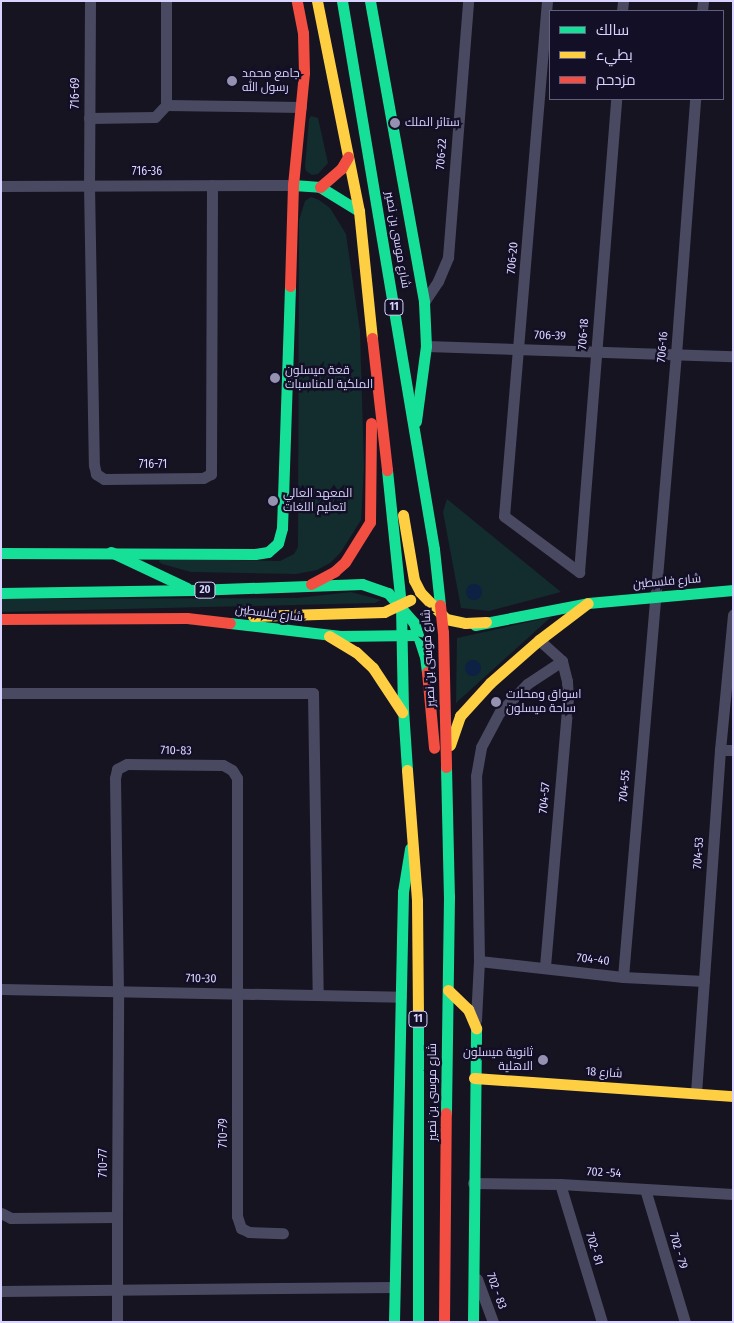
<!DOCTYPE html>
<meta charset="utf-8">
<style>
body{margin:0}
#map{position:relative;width:734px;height:1323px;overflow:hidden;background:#161421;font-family:"Fira Sans Condensed",Cairo,sans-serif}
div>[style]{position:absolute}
.green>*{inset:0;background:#132c2d}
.water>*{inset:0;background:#0d2144}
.round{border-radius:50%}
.street>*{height:11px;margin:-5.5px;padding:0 5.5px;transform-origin:5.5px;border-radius:5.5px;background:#4a4962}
.fast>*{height:11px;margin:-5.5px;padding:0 5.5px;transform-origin:5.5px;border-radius:5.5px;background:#16e098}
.slow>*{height:11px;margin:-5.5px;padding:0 5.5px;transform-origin:5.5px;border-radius:5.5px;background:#ffcf43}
.jam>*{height:11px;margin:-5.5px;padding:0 5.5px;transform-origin:5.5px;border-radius:5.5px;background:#f24e42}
.dots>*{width:14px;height:14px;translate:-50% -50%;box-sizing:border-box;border:2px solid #130f26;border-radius:50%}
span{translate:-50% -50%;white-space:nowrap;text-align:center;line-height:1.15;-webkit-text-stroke:4.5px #130f26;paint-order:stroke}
.shield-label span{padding:1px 4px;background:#130f26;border:1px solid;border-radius:4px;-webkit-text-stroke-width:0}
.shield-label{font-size:11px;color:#d9d4ff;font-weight:700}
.poi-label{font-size:12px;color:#d9d4ff}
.left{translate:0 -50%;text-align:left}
.right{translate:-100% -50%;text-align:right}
.street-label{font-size:12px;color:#d9d4ff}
.frame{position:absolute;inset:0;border:2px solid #d9d4ff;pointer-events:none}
.legend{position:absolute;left:549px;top:10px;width:175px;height:90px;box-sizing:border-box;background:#130f26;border:1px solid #625e7d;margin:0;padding:6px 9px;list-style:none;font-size:15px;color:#d9d4ff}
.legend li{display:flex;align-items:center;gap:10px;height:25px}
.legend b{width:25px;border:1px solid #625e7d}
</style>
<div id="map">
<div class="green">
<i style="clip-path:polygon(311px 116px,318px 118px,328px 163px,318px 174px,312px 175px,306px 171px,305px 166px,309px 119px)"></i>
<i style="clip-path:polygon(311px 197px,319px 200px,330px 208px,346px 234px,360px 331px,364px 467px,361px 520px,341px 552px,330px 563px,317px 570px,296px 574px,191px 572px,162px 564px,159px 562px,160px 560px,165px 559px,280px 561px,294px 554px,298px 547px,299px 220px,305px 201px)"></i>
<i style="clip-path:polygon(447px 499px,561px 592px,489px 611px,461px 608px,443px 512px)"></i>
<i style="clip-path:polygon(351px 592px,381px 600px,375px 603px,1px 612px,1px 599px,297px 598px)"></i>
<i style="clip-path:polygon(551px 617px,456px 703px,457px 638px)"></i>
</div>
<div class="water">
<i class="round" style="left:466px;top:584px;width:16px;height:16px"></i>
<i class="round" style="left:465px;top:660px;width:16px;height:16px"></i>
</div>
<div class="street">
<i style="left:90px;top:1px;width:184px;rotate:90.3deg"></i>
<i style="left:89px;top:185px;width:280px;rotate:89deg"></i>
<i style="left:94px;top:465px;width:9px;rotate:77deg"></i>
<i style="left:96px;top:474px;width:9px;rotate:32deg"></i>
<i style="left:104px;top:479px;width:99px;rotate:-0.6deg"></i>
<i style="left:203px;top:478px;width:9px;rotate:-27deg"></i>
<i style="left:211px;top:474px;width:289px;rotate:-89.8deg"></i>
<i style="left:166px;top:1px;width:104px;rotate:90deg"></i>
<i style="left:547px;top:1px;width:517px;rotate:94.77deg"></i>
<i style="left:504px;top:516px;width:94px;rotate:36.7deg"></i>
<i style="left:622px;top:11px;width:10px;rotate:-84deg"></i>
<i style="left:702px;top:11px;width:10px;rotate:-84deg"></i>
<i style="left:89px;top:118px;width:66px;rotate:-0.9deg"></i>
<i style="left:155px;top:117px;width:16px;rotate:-47deg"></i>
<i style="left:166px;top:105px;width:135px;rotate:0.8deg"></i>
<i style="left:1px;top:186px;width:292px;rotate:-0.2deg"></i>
<i style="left:424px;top:302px;width:25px;rotate:-56deg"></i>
<i style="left:438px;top:281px;width:26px;rotate:-67deg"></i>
<i style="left:448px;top:257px;width:257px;rotate:-85.5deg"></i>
<i style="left:426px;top:346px;width:307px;rotate:1.9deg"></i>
<i style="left:579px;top:572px;width:474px;rotate:-85.5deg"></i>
<i style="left:539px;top:640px;width:31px;rotate:42deg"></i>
<i style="left:562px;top:661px;width:21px;rotate:76deg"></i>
<i style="left:567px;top:681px;width:17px;rotate:87deg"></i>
<i style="left:568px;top:698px;width:271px;rotate:94.9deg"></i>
<i style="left:1px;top:693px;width:312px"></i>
<i style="left:313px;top:693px;width:302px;rotate:89.1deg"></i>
<i style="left:720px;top:750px;width:13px"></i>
<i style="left:479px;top:961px;width:145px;rotate:6.3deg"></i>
<i style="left:623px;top:977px;width:81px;rotate:2.8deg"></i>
<i style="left:623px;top:977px;width:625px;rotate:-85.14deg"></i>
<i style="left:676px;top:354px;width:256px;rotate:-85.7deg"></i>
<i style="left:1px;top:989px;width:400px;rotate:1.1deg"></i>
<i style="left:476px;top:1020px;width:59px;rotate:-87.1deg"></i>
<i style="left:479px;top:961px;width:185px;rotate:-90.9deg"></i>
<i style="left:476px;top:776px;width:29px;rotate:-80deg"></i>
<i style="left:481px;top:747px;width:40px;rotate:-62deg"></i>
<i style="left:500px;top:712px;width:39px;rotate:-46deg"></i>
<i style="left:527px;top:684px;width:42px;rotate:-33.3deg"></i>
<i style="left:696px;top:1093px;width:344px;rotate:-86deg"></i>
<i style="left:720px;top:750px;width:136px;rotate:-84.5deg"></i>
<i style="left:473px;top:1183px;width:87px;rotate:0.7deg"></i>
<i style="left:560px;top:1184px;width:173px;rotate:3.3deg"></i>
<i style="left:560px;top:1184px;width:144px;rotate:73.1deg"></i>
<i style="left:645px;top:1189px;width:139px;rotate:73.3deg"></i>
<i style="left:1px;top:1213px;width:11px;rotate:27deg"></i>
<i style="left:11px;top:1218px;width:106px;rotate:-0.5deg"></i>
<i style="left:117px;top:1217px;width:225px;rotate:-89.7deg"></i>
<i style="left:118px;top:992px;width:214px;rotate:-90.8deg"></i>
<i style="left:115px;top:778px;width:9px;rotate:-77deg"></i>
<i style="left:117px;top:769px;width:11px;rotate:-27deg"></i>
<i style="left:127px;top:764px;width:96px;rotate:0.6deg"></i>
<i style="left:223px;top:765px;width:10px;rotate:29deg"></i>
<i style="left:232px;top:770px;width:9px;rotate:58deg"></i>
<i style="left:237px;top:778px;width:438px;rotate:90deg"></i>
<i style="left:237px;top:1216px;width:13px;rotate:72deg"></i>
<i style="left:241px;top:1228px;width:9px;rotate:27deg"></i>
<i style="left:249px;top:1232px;width:34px;rotate:2deg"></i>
<i style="left:477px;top:1279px;width:46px;rotate:69.6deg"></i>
<i style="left:1px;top:1291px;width:393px;rotate:-0.6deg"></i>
<i style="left:117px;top:1322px;width:105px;rotate:-90deg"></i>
</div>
<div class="fast">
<i style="left:342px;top:1px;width:556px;rotate:80.47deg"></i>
<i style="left:434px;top:549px;width:56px;rotate:83.9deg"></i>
<i style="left:370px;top:1px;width:306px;rotate:79.8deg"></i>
<i style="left:424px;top:302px;width:44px;rotate:87.4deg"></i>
<i style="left:426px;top:346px;width:76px;rotate:97.6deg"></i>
<i style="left:293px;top:185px;width:27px;rotate:4deg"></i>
<i style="left:320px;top:187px;width:46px;rotate:31.6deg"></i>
<i style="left:387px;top:470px;width:137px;rotate:84.1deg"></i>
<i style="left:401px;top:606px;width:103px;rotate:88.9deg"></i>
<i style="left:403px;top:709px;width:61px;rotate:86.2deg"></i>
<i style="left:111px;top:552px;width:84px;rotate:25.3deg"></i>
<i style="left:1px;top:553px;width:254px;rotate:0.2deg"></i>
<i style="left:255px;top:554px;width:13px;rotate:-9deg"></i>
<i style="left:268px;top:552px;width:13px;rotate:-42deg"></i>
<i style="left:278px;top:543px;width:16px;rotate:-75deg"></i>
<i style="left:282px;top:528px;width:242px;rotate:-88.1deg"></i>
<i style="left:1px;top:593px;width:192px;rotate:-0.9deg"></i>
<i style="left:193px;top:590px;width:169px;rotate:-2deg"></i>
<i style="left:362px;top:584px;width:28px;rotate:19deg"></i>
<i style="left:388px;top:593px;width:40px;rotate:49deg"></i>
<i style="left:414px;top:623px;width:35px;rotate:72deg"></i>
<i style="left:425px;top:656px;width:16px;rotate:83deg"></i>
<i style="left:230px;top:623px;width:111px;rotate:6.7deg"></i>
<i style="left:340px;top:636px;width:75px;rotate:-0.8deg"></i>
<i style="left:475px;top:625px;width:115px;rotate:-11deg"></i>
<i style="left:588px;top:603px;width:146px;rotate:-5.1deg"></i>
<i style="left:446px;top:767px;width:129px;rotate:88.7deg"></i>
<i style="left:449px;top:896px;width:217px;rotate:90.8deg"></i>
<i style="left:394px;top:1322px;width:430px;rotate:-88.8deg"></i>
<i style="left:403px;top:892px;width:44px;rotate:-80.8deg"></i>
<i style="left:418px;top:1322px;width:306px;rotate:-90deg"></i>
<i style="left:473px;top:1322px;width:294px;rotate:-89.4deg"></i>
</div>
<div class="slow">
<i style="left:317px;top:1px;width:214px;rotate:78.7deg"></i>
<i style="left:359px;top:211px;width:128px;rotate:84.2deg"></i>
<i style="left:403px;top:515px;width:66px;rotate:80.4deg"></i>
<i style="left:414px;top:580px;width:13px;rotate:63deg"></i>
<i style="left:420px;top:592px;width:37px;rotate:46deg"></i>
<i style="left:446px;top:619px;width:19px;rotate:12deg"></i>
<i style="left:465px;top:623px;width:21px;rotate:-3deg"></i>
<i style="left:253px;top:616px;width:131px;rotate:-1.7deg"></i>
<i style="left:384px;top:612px;width:29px;rotate:-25deg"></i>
<i style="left:329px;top:636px;width:31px;rotate:31deg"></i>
<i style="left:356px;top:652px;width:23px;rotate:43deg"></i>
<i style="left:373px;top:668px;width:53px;rotate:56.6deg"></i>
<i style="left:450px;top:745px;width:31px;rotate:-71deg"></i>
<i style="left:460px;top:716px;width:45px;rotate:-47.7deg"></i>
<i style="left:490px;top:683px;width:65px;rotate:-41.3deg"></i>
<i style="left:539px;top:640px;width:61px;rotate:-37.1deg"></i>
<i style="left:407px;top:770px;width:131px;rotate:85.6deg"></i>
<i style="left:417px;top:901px;width:115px;rotate:89.5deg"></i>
<i style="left:448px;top:990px;width:28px;rotate:44deg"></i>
<i style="left:468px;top:1009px;width:21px;rotate:67deg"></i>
<i style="left:474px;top:1078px;width:260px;rotate:4deg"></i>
</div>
<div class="jam">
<i style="left:320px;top:187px;width:28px;rotate:-41deg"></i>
<i style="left:341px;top:169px;width:14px;rotate:-60deg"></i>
<i style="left:290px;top:286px;width:101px;rotate:-88.3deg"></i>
<i style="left:293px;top:185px;width:113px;rotate:-84.4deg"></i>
<i style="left:304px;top:73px;width:40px;rotate:-91.4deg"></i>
<i style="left:303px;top:33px;width:33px;rotate:-101deg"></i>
<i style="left:372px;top:338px;width:133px;rotate:83.5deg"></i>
<i style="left:311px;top:584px;width:27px;rotate:-28deg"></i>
<i style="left:335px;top:571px;width:13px;rotate:-42deg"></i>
<i style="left:345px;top:562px;width:47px;rotate:-58deg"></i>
<i style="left:370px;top:522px;width:99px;rotate:-89.4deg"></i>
<i style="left:440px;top:605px;width:27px;rotate:84deg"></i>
<i style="left:443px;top:632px;width:135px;rotate:88.7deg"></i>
<i style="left:1px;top:619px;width:186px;rotate:-0.3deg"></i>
<i style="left:187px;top:618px;width:43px;rotate:6.6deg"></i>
<i style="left:427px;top:672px;width:76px;rotate:84.7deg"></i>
<i style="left:444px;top:1322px;width:209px;rotate:-89.5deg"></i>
</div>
<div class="dots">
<i style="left:232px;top:81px;background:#9591b1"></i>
<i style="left:395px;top:123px;background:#9591b1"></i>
<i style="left:275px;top:378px;background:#9591b1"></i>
<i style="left:273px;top:501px;background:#9591b1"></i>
<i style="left:496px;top:702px;background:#9591b1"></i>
<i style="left:543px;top:1060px;background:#9591b1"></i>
</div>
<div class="shield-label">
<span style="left:394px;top:307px">11</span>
<span style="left:205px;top:590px">20</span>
<span style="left:418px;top:1019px">11</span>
</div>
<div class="poi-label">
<span class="left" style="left:242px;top:81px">جامع محمد<br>رسول الله</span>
<span class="left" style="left:405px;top:123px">ستائر الملك</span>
<span class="left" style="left:285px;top:378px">قعة ميسلون<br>الملكية للمناسبات</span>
<span class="left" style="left:283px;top:501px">المعهد العالي<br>لتعليم اللغات</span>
<span class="left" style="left:506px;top:702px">اسواق ومحلات<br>ساحة ميسلون</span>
<span class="right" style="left:533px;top:1060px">ثانوية ميسلون<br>الاهلية</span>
</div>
<div class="street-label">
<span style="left:76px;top:93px;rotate:-90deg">716-69</span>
<span style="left:442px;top:154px;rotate:-86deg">706-22</span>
<span style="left:147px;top:172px">716-36</span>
<span style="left:397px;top:240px;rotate:80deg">شارع موسى بن نصير</span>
<span style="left:513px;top:258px;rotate:-85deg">706-20</span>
<span style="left:584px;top:334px;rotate:-86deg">706-18</span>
<span style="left:550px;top:336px;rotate:2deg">706-39</span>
<span style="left:663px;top:347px;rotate:-85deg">706-16</span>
<span style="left:153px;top:465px">716-71</span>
<span style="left:667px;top:582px;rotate:-5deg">شارع فلسطين</span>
<span style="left:269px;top:614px;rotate:7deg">شارع فلسطين</span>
<span style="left:429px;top:658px;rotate:-93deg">شارع موسى بن نصير</span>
<span style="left:176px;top:751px;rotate:1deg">710-83</span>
<span style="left:625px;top:786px;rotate:-85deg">704-55</span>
<span style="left:545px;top:798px;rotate:-85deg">704-57</span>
<span style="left:699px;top:853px;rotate:-86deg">704-53</span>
<span style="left:593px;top:960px;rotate:6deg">704-40</span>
<span style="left:201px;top:979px;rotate:1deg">710-30</span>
<span style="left:604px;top:1073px;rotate:4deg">شارع 18</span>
<span style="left:433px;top:1092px;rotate:-90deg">شارع موسى بن نصير</span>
<span style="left:224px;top:1133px;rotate:-90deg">710-79</span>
<span style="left:104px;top:1163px;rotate:-90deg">710-77</span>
<span style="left:604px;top:1173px;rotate:3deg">702 -54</span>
<span style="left:594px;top:1249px;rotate:73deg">702- 81</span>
<span style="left:678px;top:1251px;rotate:73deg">702 - 79</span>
<span style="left:496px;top:1291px;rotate:70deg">702 - 83</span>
</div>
<div class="frame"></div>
<ul class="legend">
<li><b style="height:6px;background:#16e098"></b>سالك</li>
<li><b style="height:6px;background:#ffcf43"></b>بطيء</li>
<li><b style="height:6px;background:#f24e42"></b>مزدحم</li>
</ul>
</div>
